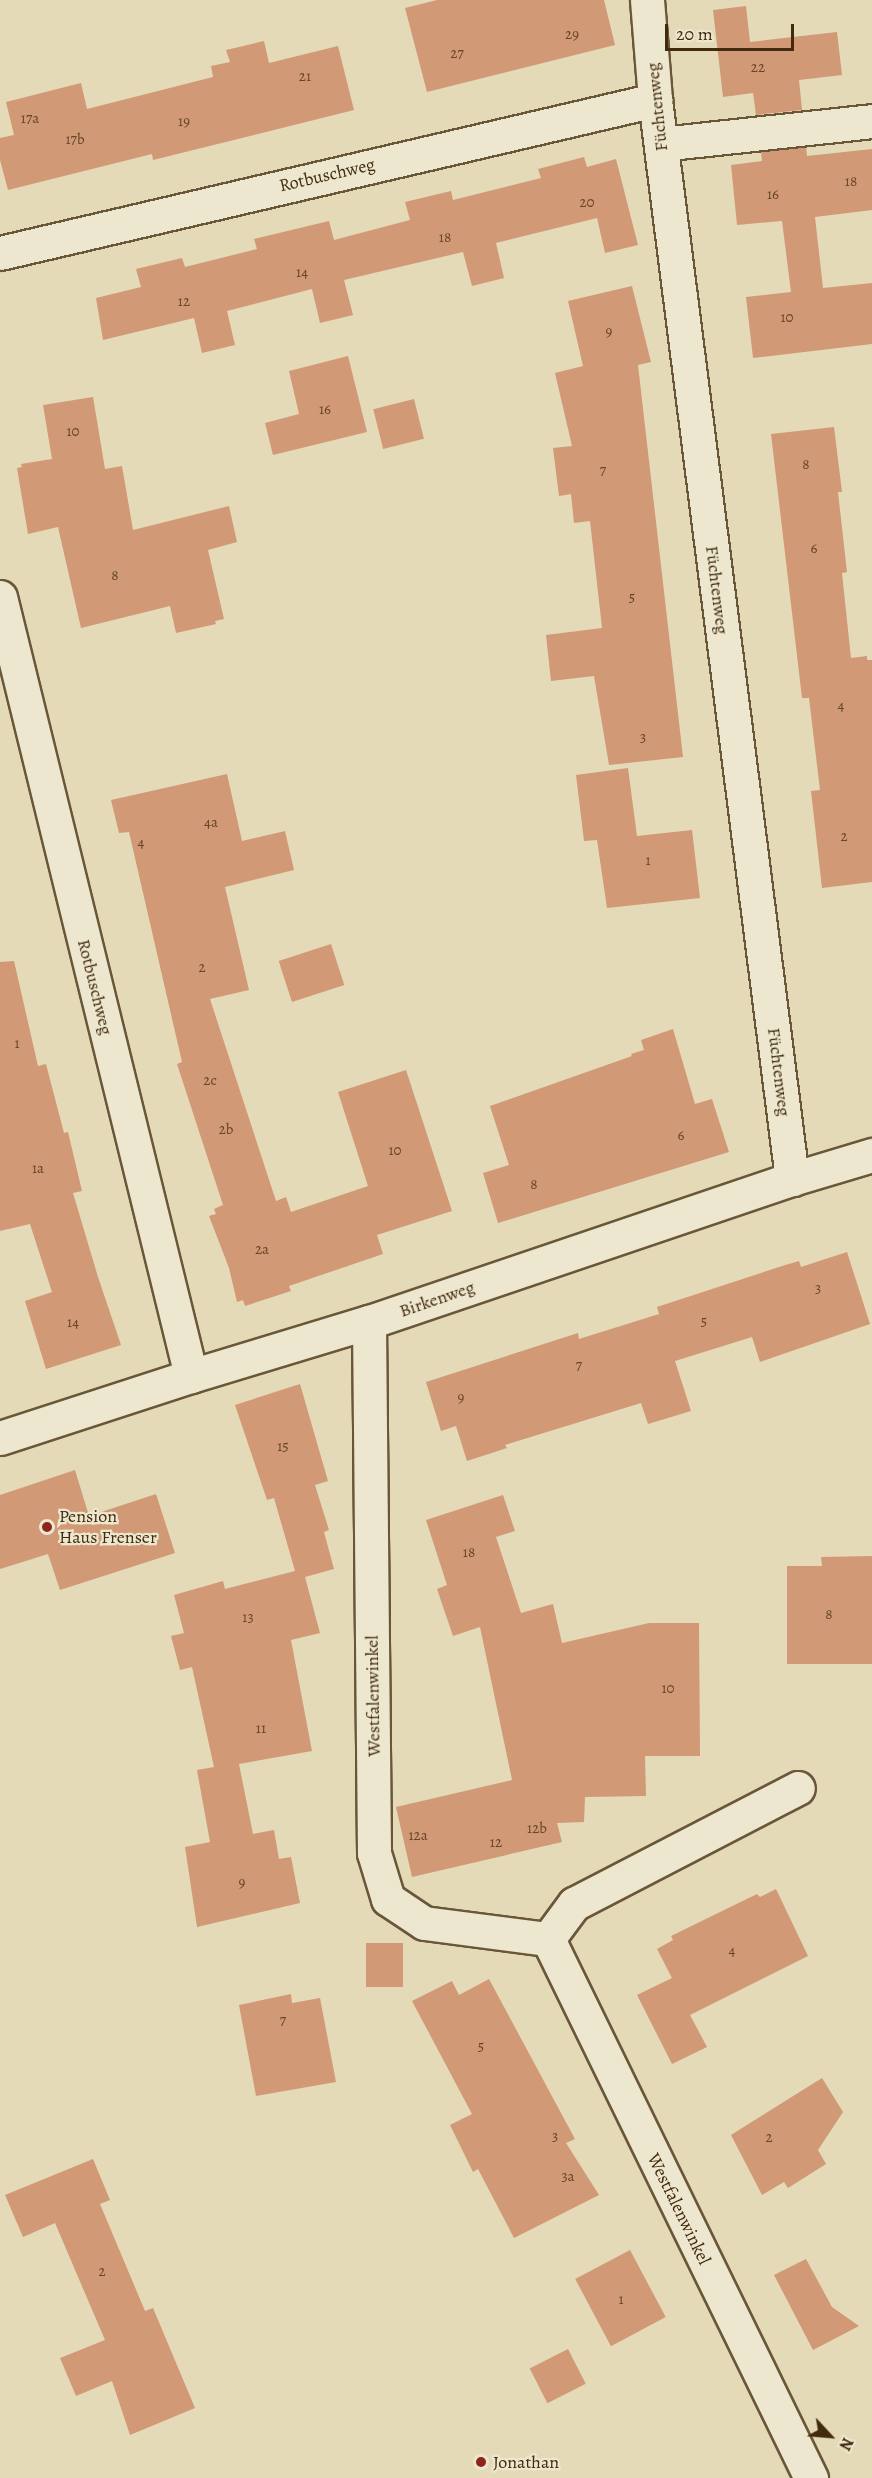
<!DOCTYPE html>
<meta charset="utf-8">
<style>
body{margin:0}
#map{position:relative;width:872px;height:2478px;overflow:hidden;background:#e4dab7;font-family:Alegreya,serif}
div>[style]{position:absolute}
.building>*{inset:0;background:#d19976;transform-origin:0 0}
.roads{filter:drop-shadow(2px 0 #6a5638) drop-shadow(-2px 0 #6a5638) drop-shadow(0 2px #6a5638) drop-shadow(0 -2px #6a5638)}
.minor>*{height:33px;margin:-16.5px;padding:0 16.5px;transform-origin:16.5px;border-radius:16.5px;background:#ede7d0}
.dots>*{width:16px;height:16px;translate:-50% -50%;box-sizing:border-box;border:3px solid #ede7d0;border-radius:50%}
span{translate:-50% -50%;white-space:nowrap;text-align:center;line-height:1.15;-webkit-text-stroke:4.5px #ede7d0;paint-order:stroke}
.number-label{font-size:15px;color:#664627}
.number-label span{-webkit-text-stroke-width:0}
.street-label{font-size:18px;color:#422a0d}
.poi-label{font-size:18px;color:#422a0d}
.left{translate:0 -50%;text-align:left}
.north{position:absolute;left:800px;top:2406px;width:60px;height:60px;-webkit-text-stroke:4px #ede7d0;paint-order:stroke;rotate:116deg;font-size:16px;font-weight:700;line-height:24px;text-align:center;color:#422a0d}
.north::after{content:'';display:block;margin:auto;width:21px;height:27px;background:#422a0d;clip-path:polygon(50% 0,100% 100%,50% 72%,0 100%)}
.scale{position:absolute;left:665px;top:24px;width:129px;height:27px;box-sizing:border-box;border:3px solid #422a0d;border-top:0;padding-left:8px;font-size:18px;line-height:21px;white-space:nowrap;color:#422a0d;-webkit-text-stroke:4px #ede7d0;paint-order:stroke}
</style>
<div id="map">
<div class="building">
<i style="clip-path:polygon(437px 0,604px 0,615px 45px,427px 92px,405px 8px)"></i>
<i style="clip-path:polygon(746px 6px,750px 42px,837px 32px,842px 75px,799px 80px,802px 110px,756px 115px,753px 93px,723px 97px,713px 10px)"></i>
<i style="clip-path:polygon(264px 41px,269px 63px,338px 46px,354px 110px,153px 160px,152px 154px,8px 190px,0 160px,0 138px,14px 135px,6px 102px,81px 83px,87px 109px,213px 77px,211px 66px,230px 62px,226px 50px)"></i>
<i style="clip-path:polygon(806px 147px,807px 156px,872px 149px,872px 210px,815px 217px,823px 288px,872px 283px,872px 344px,753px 358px,746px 297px,791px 292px,782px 221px,737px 225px,731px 165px,762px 161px,761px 152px)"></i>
<i style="clip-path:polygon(584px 157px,587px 167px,616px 159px,638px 245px,605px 253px,597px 218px,496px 243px,504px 278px,472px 286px,463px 252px,344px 280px,353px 315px,320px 323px,312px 289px,227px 311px,235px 345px,202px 353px,194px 318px,103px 340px,96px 298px,141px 287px,136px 269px,182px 258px,185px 267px,257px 249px,254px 239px,329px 221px,334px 240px,410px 220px,405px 202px,451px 191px,453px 200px,541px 178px,538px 169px)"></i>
<i style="clip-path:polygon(632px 286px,651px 362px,638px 365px,683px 757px,609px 765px,594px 676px,551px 681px,546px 635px,602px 628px,590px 521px,574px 523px,571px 494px,559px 496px,553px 448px,572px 446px,555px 373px,583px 366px,568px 301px)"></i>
<i style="clip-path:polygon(348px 356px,367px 432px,273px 455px,265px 423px,299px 414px,289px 371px)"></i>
<i style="clip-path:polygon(93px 397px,105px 469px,122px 466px,133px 530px,229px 506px,237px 542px,208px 550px,224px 619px,215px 621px,216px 624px,176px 633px,170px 606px,81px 628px,58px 527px,28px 534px,17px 468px,22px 467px,21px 464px,52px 459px,43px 405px)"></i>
<i style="left:414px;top:399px;width:41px;height:42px;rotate:76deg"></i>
<i style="clip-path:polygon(834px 427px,842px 492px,838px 492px,847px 572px,842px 573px,851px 658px,867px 656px,867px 660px,872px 660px,872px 882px,822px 888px,811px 791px,820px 790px,809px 698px,802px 698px,771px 434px)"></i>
<i style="clip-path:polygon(628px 768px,637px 836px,692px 830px,700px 898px,607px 908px,597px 840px,584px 841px,576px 775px)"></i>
<i style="clip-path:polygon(227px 774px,242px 841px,285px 831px,294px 870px,225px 887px,249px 990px,210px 999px,276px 1201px,286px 1197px,291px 1212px,368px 1186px,338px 1092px,406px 1070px,452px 1211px,377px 1235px,383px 1254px,289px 1286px,291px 1291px,245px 1306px,243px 1300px,237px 1302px,229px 1268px,209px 1216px,216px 1214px,214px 1209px,223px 1205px,177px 1064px,182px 1062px,129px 832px,119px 833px,111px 800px)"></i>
<i style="left:331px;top:944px;width:43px;height:55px;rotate:72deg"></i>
<i style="clip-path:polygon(14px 961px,38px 1066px,46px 1064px,64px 1133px,68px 1132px,82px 1191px,73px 1193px,98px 1277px,121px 1345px,46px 1369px,25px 1301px,52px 1292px,30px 1224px,0 1231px,0 962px)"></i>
<i style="clip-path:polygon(673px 1029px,695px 1104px,712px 1099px,729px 1152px,498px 1223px,483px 1173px,509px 1165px,490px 1106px,632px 1056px,631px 1054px,644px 1050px,641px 1040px)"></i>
<i style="clip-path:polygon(847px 1252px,870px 1324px,760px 1362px,752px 1337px,675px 1361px,691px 1411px,648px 1424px,641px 1403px,505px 1445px,507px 1448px,467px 1461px,456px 1426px,441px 1431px,426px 1382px,578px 1333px,579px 1339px,659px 1314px,657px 1307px,782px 1266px,799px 1261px,801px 1267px)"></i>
<i style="clip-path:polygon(300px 1384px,328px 1481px,315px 1485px,329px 1530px,324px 1532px,334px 1569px,305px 1577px,320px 1633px,291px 1640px,312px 1751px,239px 1764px,253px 1834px,274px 1830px,279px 1859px,291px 1857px,300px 1903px,197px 1927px,185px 1847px,210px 1842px,197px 1770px,214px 1767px,192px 1667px,180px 1670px,171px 1636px,184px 1633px,174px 1595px,223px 1581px,225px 1589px,295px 1571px,274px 1498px,267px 1500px,235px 1405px)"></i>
<i style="clip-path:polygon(75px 1470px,89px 1516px,156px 1494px,175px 1553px,60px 1590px,48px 1554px,0 1569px,0 1495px)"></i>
<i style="clip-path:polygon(503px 1495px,515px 1531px,496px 1537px,521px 1613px,553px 1604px,562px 1643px,649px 1623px,699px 1623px,700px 1756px,645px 1756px,646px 1796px,585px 1797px,584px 1822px,557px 1823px,562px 1842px,412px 1877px,396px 1807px,512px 1780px,480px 1627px,453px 1636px,437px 1589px,447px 1585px,426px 1520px)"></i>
<i style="clip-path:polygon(872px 1556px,872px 1664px,787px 1664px,787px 1566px,822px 1566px,821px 1557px)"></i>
<i style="clip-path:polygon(776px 1889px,808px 1956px,690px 2015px,707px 2047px,672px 2064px,637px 1995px,672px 1978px,657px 1949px,673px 1940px,671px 1936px,757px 1894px,760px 1897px)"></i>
<i style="left:366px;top:1943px;width:37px;height:44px"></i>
<i style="clip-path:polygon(489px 1979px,575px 2139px,566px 2143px,599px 2195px,514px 2238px,478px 2169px,473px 2172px,450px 2125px,472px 2114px,412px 2001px,452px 1981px,459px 1995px)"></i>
<i style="clip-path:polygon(291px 1994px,292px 2003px,320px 1998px,336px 2082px,256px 2096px,239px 2005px)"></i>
<i style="clip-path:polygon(822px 2078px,843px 2112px,818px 2150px,826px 2164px,788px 2188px,784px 2182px,762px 2195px,731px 2135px)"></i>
<i style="clip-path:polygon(93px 2159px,110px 2200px,100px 2204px,145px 2311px,153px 2308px,195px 2408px,130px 2435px,112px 2381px,76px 2396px,60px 2358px,105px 2340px,55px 2223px,23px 2237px,5px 2195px)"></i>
<i style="left:630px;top:2250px;width:76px;height:62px;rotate:62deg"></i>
<i style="clip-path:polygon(806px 2259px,832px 2307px,859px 2326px,813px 2350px,774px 2275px)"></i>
<i style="left:568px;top:2349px;width:39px;height:43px;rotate:63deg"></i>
</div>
<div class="roads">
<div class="minor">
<i style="left:647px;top:0;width:100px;rotate:85.4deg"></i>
<i style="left:655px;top:100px;width:1088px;rotate:82.76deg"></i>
<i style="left:661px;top:144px;width:212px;rotate:-6.2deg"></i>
<i style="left:0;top:253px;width:673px;rotate:-13.15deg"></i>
<i style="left:0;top:597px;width:802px;rotate:76.22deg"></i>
<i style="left:369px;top:1322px;width:531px;rotate:89.46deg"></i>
<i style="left:374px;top:1853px;width:48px;rotate:73.1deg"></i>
<i style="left:388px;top:1899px;width:43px;rotate:33.7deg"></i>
<i style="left:424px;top:1923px;width:125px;rotate:7.4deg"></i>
<i style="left:548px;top:1939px;width:600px;rotate:63.99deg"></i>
<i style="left:0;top:1438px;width:201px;rotate:-18deg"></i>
<i style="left:191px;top:1376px;width:186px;rotate:-16.9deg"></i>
<i style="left:369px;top:1322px;width:447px;rotate:-18.7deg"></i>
<i style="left:792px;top:1179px;width:84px;rotate:-16.7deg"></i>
<i style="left:548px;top:1939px;width:44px;rotate:-53.4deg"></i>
<i style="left:574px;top:1904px;width:252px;rotate:-27.4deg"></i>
</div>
</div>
<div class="dots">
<i style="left:47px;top:1527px;background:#8f2418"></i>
<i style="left:481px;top:2462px;background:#8f2418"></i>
</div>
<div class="number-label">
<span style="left:572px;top:35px">29</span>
<span style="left:457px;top:54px">27</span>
<span style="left:758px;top:68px">22</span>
<span style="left:305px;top:77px">21</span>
<span style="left:30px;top:119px">17a</span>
<span style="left:184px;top:122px">19</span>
<span style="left:75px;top:140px">17b</span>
<span style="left:851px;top:182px">18</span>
<span style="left:773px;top:195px">16</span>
<span style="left:587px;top:203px">20</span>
<span style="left:445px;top:238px">18</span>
<span style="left:302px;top:273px">14</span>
<span style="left:184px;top:302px">12</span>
<span style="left:787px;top:318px">10</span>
<span style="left:609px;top:332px">9</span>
<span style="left:325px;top:410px">16</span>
<span style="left:73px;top:432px">10</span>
<span style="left:806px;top:465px">8</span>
<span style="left:603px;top:471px">7</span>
<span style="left:814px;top:549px">6</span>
<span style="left:115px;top:576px">8</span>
<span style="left:632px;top:598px">5</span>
<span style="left:841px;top:706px">4</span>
<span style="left:643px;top:738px">3</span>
<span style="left:211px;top:823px">4a</span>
<span style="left:844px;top:837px">2</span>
<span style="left:141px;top:843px">4</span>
<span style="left:648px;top:861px">1</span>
<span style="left:202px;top:968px">2</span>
<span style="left:17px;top:1044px">1</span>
<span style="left:210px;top:1081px">2c</span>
<span style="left:226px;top:1130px">2b</span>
<span style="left:681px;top:1136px">6</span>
<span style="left:395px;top:1151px">10</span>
<span style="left:38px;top:1169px">1a</span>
<span style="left:534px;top:1185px">8</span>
<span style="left:262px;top:1250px">2a</span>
<span style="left:818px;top:1289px">3</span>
<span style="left:704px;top:1322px">5</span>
<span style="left:73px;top:1323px">14</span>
<span style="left:579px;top:1366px">7</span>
<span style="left:461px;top:1398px">9</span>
<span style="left:283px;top:1447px">15</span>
<span style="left:469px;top:1553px">18</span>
<span style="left:829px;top:1615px">8</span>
<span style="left:248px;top:1618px">13</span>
<span style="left:668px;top:1689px">10</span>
<span style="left:261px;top:1729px">11</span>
<span style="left:537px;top:1829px">12b</span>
<span style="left:418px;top:1836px">12a</span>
<span style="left:496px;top:1843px">12</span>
<span style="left:242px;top:1883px">9</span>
<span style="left:732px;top:1951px">4</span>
<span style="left:283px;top:2021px">7</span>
<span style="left:481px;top:2047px">5</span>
<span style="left:555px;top:2137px">3</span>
<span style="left:769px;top:2138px">2</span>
<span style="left:568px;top:2177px">3a</span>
<span style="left:102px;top:2272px">2</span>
<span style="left:621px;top:2300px">1</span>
</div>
<div class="street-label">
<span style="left:657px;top:107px;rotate:-96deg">Füchtenweg</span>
<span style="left:327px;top:175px;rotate:-13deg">Rotbuschweg</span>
<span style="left:717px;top:590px;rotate:83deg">Füchtenweg</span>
<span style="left:95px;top:987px;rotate:76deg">Rotbuschweg</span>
<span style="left:779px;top:1072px;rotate:83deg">Füchtenweg</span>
<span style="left:437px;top:1299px;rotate:-19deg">Birkenweg</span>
<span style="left:373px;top:1696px;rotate:-91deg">Westfalenwinkel</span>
<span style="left:679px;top:2209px;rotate:64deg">Westfalenwinkel</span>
</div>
<div class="poi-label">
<span class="left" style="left:59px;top:1527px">Pension<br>Haus Frenser</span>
<span class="left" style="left:493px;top:2462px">Jonathan</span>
</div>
<div class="north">N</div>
<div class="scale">20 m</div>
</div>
